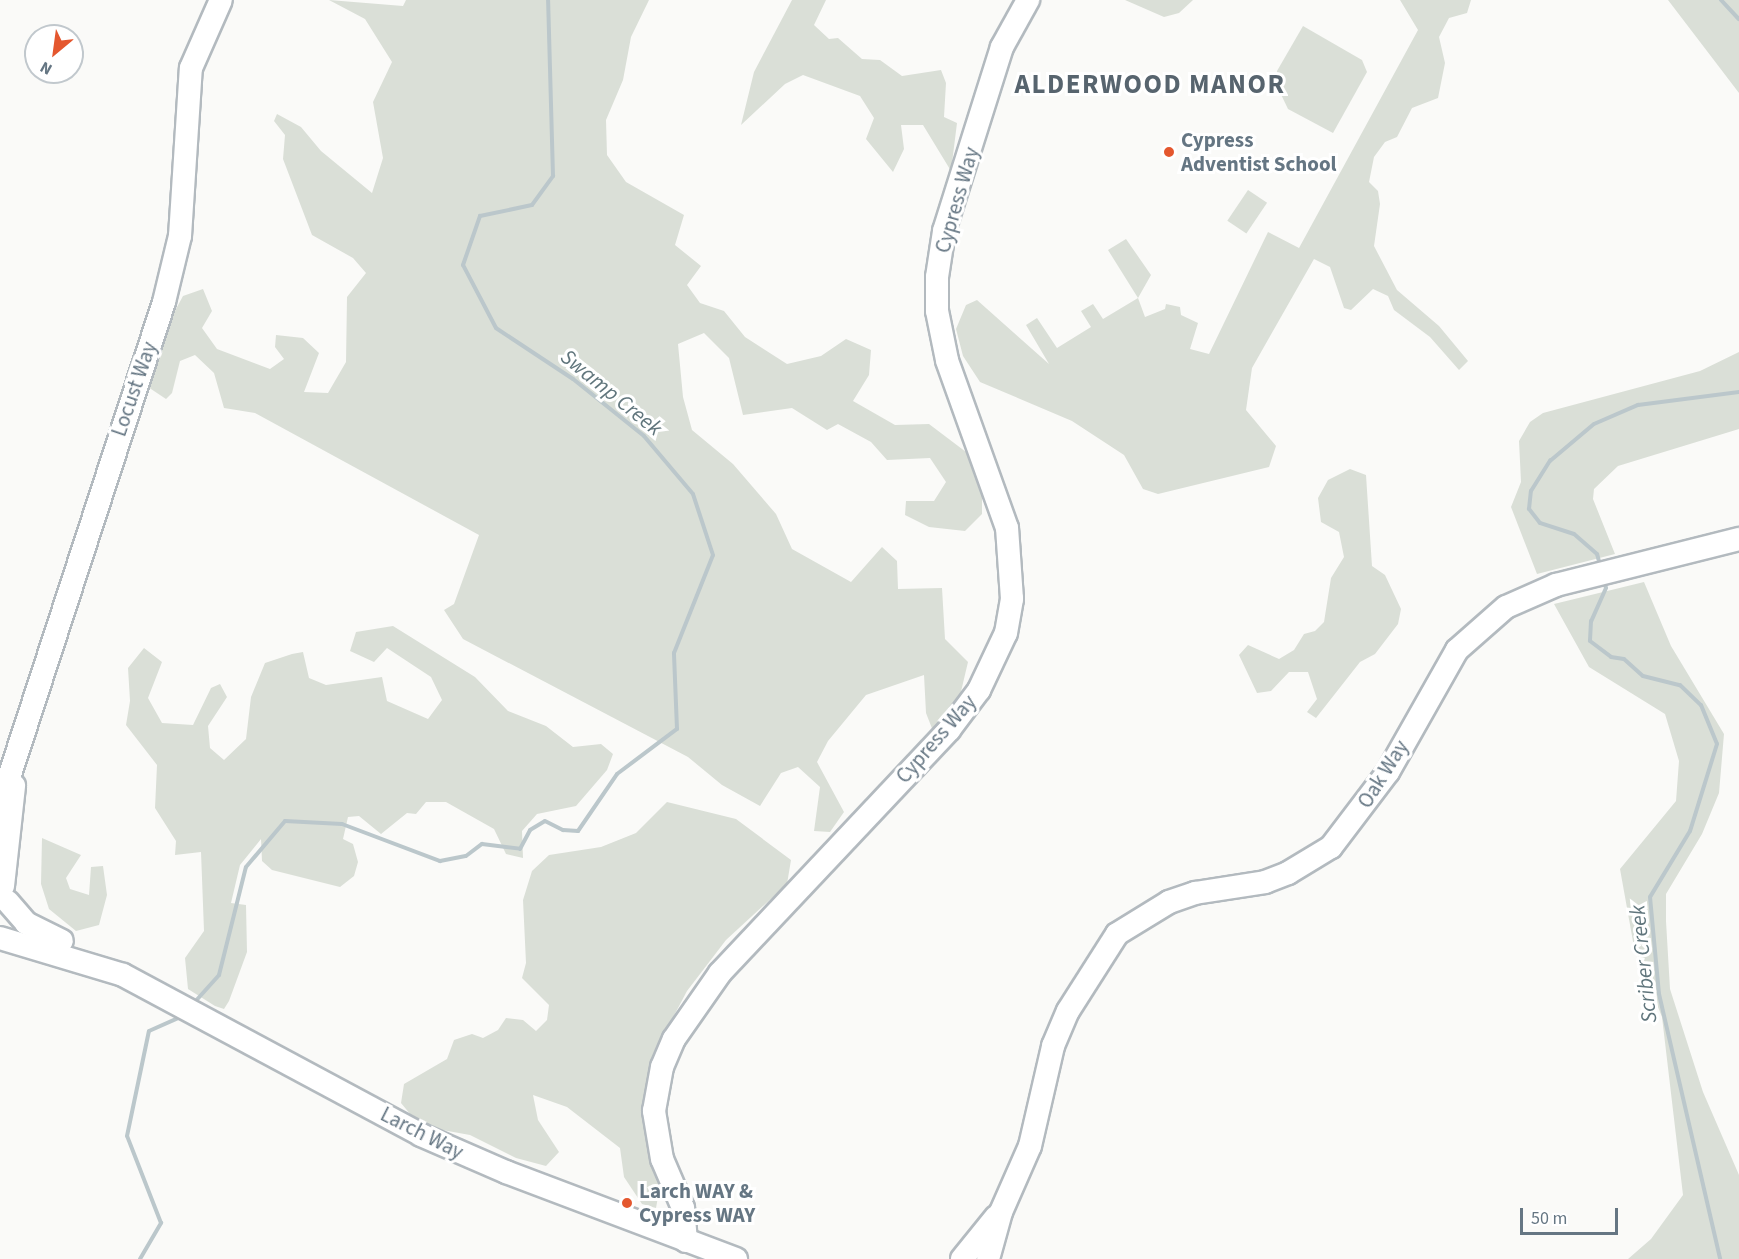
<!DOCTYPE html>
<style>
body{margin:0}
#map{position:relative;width:1739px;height:1259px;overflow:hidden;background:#fafaf8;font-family:"Source Sans 3",sans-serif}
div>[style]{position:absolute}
.green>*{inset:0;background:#dadfd7;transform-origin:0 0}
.stream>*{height:4px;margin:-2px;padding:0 2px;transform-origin:2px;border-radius:2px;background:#bbc7cb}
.roads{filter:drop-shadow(2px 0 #b3babf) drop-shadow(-2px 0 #b3babf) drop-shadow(0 2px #b3babf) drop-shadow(0 -2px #b3babf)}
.secondary>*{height:22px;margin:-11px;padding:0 11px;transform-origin:11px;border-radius:11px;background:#fff}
.dots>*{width:16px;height:16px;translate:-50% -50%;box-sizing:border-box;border:3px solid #fff;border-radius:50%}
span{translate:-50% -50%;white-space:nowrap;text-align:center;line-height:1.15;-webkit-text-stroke:6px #fff;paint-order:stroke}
.poi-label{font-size:21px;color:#657683;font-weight:700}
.left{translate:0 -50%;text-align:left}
.street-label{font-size:21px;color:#657683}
.water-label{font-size:22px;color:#60757c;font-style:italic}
.district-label{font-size:27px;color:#57646e;font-weight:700;letter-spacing:1.5px}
.north{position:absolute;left:24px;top:24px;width:60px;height:60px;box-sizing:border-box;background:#fff;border:2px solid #c1c8cd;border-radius:50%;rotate:209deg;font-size:16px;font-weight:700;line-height:24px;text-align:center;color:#657683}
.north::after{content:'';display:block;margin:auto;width:21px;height:27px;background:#e4572e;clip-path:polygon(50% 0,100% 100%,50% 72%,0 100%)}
.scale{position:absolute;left:1520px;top:1208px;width:98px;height:27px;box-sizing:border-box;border:3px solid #657683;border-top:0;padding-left:8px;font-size:18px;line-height:21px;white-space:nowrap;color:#657683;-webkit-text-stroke:4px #fff;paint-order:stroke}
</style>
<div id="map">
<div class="green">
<i style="clip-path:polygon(329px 0,403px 6px,406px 0,649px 0,631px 37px,623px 80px,606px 120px,607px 155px,626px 182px,684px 215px,675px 245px,701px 266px,687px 285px,700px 303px,724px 311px,745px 337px,787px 364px,821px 356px,846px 339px,871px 350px,869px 375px,853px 401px,895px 425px,929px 424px,966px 452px,982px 488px,982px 514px,965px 531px,929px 527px,905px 515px,906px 501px,934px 501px,946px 482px,930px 458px,887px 460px,871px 442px,838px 424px,827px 430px,792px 408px,743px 415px,729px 358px,704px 333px,678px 344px,683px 397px,692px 430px,733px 464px,776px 514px,792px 549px,851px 582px,882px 547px,897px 561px,898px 589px,942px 588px,945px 639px,968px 662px,959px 700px,933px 731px,926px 713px,924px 675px,866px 695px,828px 741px,817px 762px,844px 812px,830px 832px,814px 831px,820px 787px,798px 767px,781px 773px,760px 806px,722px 785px,688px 757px,463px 639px,444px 610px,454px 604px,479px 535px,255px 413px,224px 408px,214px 373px,195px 355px,180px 361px,172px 393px,166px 399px,148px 387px,170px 320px,183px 296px,203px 289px,212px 311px,202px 328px,217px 349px,270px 369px,284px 359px,275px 347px,276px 335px,303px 338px,319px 353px,304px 392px,328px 393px,346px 362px,347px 297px,366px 273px,353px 258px,312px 235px,283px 159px,285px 135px,274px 121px,277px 114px,301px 127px,321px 151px,372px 193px,383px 158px,373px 102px,392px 62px,365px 19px)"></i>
<i style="clip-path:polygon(792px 0,826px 0,814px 25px,829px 39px,838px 38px,862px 59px,880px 60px,902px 76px,941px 70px,946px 83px,944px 117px,957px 123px,951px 171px,923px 125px,901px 125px,904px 149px,893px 172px,866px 139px,874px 118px,860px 96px,803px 75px,785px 84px,741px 125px,754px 72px)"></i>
<i style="clip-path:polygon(1125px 0,1193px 0,1179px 13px,1164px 17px)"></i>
<i style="clip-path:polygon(1400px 0,1471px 0,1467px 13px,1449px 18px,1439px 37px,1445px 63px,1438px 98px,1412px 108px,1397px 137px,1385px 142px,1374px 157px,1369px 182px,1378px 191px,1380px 204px,1374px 246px,1397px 290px,1439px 326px,1468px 361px,1459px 370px,1430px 337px,1394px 310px,1388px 296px,1373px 289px,1351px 310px,1344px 308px,1330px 267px,1314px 259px,1252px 368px,1246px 410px,1276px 446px,1269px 467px,1158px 494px,1143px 489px,1124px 455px,1072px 421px,980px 382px,963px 356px,956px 329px,966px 305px,977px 300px,1049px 364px,1026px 325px,1037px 318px,1057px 348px,1091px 327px,1081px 311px,1093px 304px,1103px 319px,1138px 298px,1108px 250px,1126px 239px,1151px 275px,1138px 298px,1145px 317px,1165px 309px,1166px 304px,1180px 307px,1181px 315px,1198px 323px,1190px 349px,1209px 354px,1268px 232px,1299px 248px,1418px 30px)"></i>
<i style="clip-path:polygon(1668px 0,1739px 0,1739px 94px,1739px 93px)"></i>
<i style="clip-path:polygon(1303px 26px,1362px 60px,1367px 72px,1333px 133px,1288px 109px,1276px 84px,1277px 71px)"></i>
<i style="left:1248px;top:190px;width:23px;height:37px;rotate:34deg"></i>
<i style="clip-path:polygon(1739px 352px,1739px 429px,1618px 466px,1594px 489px,1593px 499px,1615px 554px,1537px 574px,1511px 507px,1521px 482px,1519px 441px,1530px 422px,1543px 413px,1700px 371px)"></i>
<i style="clip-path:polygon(1350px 469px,1366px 475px,1372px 566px,1385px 575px,1401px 609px,1398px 624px,1375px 654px,1360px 662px,1316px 718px,1307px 712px,1317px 699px,1308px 672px,1289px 672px,1271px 691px,1257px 693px,1239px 655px,1248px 645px,1279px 659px,1294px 650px,1304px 634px,1315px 631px,1324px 622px,1331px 578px,1344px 557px,1339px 532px,1321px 522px,1318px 498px,1328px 480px)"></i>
<i style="clip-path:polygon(1644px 582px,1671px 646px,1724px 734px,1719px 793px,1702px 834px,1666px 894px,1666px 921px,1670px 989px,1703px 1092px,1739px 1175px,1739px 1259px,1628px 1259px,1651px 1239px,1683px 1195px,1662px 1017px,1634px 947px,1620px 869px,1676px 801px,1679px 761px,1665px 714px,1589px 667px,1554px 604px)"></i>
<i style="clip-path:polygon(393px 626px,475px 677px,508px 711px,546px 726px,573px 747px,601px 744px,613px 754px,607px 770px,576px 806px,537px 814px,522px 831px,523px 858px,506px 854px,494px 829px,446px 802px,426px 802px,416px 814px,407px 813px,381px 834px,359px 816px,348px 817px,343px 839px,353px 844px,358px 862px,354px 876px,340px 887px,272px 870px,262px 861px,261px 839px,240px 865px,231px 903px,246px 905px,247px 952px,229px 1001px,224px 1009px,215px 1006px,188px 989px,185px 958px,204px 931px,201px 852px,175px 855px,176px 841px,155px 808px,157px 765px,126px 725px,130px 701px,128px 668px,144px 648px,162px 662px,148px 698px,162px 723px,193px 725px,211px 688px,220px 684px,227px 697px,208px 726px,210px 748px,224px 760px,246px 739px,251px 697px,265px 663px,292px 654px,303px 652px,309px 678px,326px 685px,382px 677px,387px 701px,428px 719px,442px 700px,431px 677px,387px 648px,374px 662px,350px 651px,356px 632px)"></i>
<i style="clip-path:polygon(667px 802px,736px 819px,791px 860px,787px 884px,726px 940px,687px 991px,661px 1040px,649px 1071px,645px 1114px,660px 1186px,656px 1208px,642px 1204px,624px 1177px,620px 1148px,567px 1107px,533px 1095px,538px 1120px,559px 1152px,546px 1166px,516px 1158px,470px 1135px,420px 1126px,401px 1103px,404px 1084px,447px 1059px,454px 1040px,472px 1034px,483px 1038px,498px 1030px,506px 1018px,523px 1020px,536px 1031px,547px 1020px,549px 1005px,522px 978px,526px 963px,523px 900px,532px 871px,549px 855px,601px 847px,636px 833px)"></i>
<i style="clip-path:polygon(42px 838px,81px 855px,66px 878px,70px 889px,89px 895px,91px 867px,103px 866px,107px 895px,99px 925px,76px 931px,49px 909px,41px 884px)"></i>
</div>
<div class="stream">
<i style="left:1721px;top:0;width:26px;rotate:47deg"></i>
<i style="left:1600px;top:565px;width:11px;rotate:-105deg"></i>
<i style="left:1597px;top:554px;width:30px;rotate:-139deg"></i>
<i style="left:1574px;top:534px;width:36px;rotate:-162deg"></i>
<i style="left:1540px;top:523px;width:18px;rotate:-128deg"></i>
<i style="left:1529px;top:509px;width:18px;rotate:-84deg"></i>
<i style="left:1531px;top:491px;width:36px;rotate:-58deg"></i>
<i style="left:1550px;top:461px;width:57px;rotate:-40.1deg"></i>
<i style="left:1594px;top:424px;width:48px;rotate:-23.4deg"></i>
<i style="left:1638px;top:405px;width:102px;rotate:-7.3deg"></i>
<i style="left:1604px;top:581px;width:7px;rotate:74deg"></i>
<i style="left:1606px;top:588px;width:36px;rotate:114deg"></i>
<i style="left:1591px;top:621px;width:20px;rotate:93deg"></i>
<i style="left:1590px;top:641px;width:26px;rotate:37deg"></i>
<i style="left:1611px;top:657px;width:13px;rotate:9deg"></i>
<i style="left:1624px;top:659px;width:25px;rotate:42deg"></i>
<i style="left:1643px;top:676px;width:38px;rotate:14deg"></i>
<i style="left:1680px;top:685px;width:29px;rotate:44deg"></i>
<i style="left:1701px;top:705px;width:42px;rotate:67.7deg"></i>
<i style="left:1717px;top:744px;width:91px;rotate:107.2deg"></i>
<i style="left:1690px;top:831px;width:77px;rotate:121.2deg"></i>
<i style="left:1650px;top:897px;width:97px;rotate:84.7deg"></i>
<i style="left:1659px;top:994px;width:272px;rotate:77deg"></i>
<i style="left:193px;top:1004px;width:39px;rotate:-48deg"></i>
<i style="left:219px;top:975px;width:111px;rotate:-76deg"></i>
<i style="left:246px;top:867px;width:60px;rotate:-49.7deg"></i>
<i style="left:285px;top:821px;width:57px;rotate:3deg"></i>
<i style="left:342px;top:824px;width:105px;rotate:20.7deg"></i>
<i style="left:440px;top:861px;width:26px;rotate:-11deg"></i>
<i style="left:466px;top:856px;width:20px;rotate:-37deg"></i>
<i style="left:482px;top:844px;width:38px;rotate:7deg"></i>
<i style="left:520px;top:849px;width:21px;rotate:-62deg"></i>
<i style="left:530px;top:830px;width:17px;rotate:-31deg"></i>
<i style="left:545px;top:821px;width:20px;rotate:27deg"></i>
<i style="left:563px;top:830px;width:15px;rotate:4deg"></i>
<i style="left:578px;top:831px;width:69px;rotate:-55.6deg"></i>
<i style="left:617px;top:774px;width:75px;rotate:-36.9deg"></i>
<i style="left:677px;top:729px;width:76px;rotate:-92.3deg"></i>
<i style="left:674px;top:653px;width:105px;rotate:-68.3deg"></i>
<i style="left:713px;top:555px;width:64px;rotate:-108.2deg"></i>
<i style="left:693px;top:494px;width:76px;rotate:-130.2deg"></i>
<i style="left:644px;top:436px;width:91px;rotate:-141.2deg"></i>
<i style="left:573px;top:379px;width:92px;rotate:-146.5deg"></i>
<i style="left:496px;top:328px;width:71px;rotate:-117.6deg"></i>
<i style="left:463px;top:265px;width:52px;rotate:-70.9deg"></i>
<i style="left:480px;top:216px;width:53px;rotate:-11.9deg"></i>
<i style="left:532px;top:205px;width:36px;rotate:-54deg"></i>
<i style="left:553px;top:176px;width:176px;rotate:-91.6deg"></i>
<i style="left:140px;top:1259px;width:42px;rotate:-59.7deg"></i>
<i style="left:161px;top:1223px;width:93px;rotate:-111.3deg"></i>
<i style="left:127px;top:1136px;width:107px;rotate:-78.2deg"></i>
<i style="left:149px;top:1031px;width:36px;rotate:-24deg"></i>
</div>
<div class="roads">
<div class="secondary">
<i style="left:0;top:805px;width:529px;rotate:-71.94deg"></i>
<i style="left:164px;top:302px;width:68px;rotate:-76.4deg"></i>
<i style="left:180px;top:236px;width:168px;rotate:-86.3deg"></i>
<i style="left:191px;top:68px;width:74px;rotate:-66.2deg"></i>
<i style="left:3px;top:886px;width:101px;rotate:-83.7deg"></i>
<i style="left:8px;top:902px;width:28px;rotate:49deg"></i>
<i style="left:26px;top:923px;width:40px;rotate:26.6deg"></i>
<i style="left:0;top:938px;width:128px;rotate:16.7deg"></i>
<i style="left:123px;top:975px;width:338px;rotate:28.2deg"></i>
<i style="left:421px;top:1135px;width:93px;rotate:23.5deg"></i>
<i style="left:506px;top:1172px;width:246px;rotate:20.7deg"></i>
<i style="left:686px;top:1241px;width:33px;rotate:-95deg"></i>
<i style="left:683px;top:1208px;width:53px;rotate:-113.2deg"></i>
<i style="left:662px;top:1159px;width:49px;rotate:-99.5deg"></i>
<i style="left:654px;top:1111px;width:45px;rotate:-79.7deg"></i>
<i style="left:662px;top:1067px;width:30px;rotate:-67deg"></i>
<i style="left:674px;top:1039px;width:80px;rotate:-55.1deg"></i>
<i style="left:720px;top:973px;width:334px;rotate:-46.7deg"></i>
<i style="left:949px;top:730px;width:50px;rotate:-53.1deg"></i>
<i style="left:979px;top:690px;width:63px;rotate:-64.7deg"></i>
<i style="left:1006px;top:633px;width:35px;rotate:-80deg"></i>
<i style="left:1012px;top:599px;width:71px;rotate:-94deg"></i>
<i style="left:1007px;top:528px;width:178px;rotate:-109.7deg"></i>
<i style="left:947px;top:360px;width:50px;rotate:-101.5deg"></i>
<i style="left:937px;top:311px;width:34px;rotate:-90deg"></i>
<i style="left:937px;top:277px;width:47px;rotate:-81.3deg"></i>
<i style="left:944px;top:231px;width:193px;rotate:-72.5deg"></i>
<i style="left:1002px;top:47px;width:54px;rotate:-61deg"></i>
<i style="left:962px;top:1259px;width:54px;rotate:-51deg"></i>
<i style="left:988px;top:1259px;width:49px;rotate:-74.5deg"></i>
<i style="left:1001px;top:1212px;width:72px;rotate:-66.3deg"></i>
<i style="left:1030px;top:1146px;width:103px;rotate:-77deg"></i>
<i style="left:1053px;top:1046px;width:38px;rotate:-67deg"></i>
<i style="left:1068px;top:1011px;width:91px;rotate:-57.5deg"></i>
<i style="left:1117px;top:934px;width:61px;rotate:-31.6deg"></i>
<i style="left:1169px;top:902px;width:28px;rotate:-19deg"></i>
<i style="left:1195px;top:893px;width:71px;rotate:-8.9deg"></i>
<i style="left:1265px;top:882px;width:25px;rotate:-21deg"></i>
<i style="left:1288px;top:873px;width:50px;rotate:-31.2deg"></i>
<i style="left:1331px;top:847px;width:94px;rotate:-52.8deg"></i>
<i style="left:1388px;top:772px;width:140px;rotate:-60.5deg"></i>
<i style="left:1457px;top:650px;width:65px;rotate:-41.3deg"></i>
<i style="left:1506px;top:607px;width:55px;rotate:-23.7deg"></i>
<i style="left:1556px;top:585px;width:189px;rotate:-14.1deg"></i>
</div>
</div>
<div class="dots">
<i style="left:1169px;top:152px;background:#e4572e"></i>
<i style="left:627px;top:1203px;background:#e4572e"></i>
</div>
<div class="poi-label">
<span class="left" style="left:1181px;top:152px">Cypress<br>Adventist School</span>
<span class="left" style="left:639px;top:1203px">Larch WAY &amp;<br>Cypress WAY</span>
</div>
<div class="street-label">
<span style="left:957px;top:200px;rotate:-74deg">Cypress Way</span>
<span style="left:134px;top:389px;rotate:-71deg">Locust Way</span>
<span style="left:936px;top:739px;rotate:-49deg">Cypress Way</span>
<span style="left:1383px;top:774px;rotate:-58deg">Oak Way</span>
<span style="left:422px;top:1133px;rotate:27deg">Larch Way</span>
</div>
<div class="water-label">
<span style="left:611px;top:393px;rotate:39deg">Swamp Creek</span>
<span style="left:1644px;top:964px;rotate:-96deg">Scriber Creek</span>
</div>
<div class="district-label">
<span style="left:1150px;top:85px">ALDERWOOD MANOR</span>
</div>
<div class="north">N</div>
<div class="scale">50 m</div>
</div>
